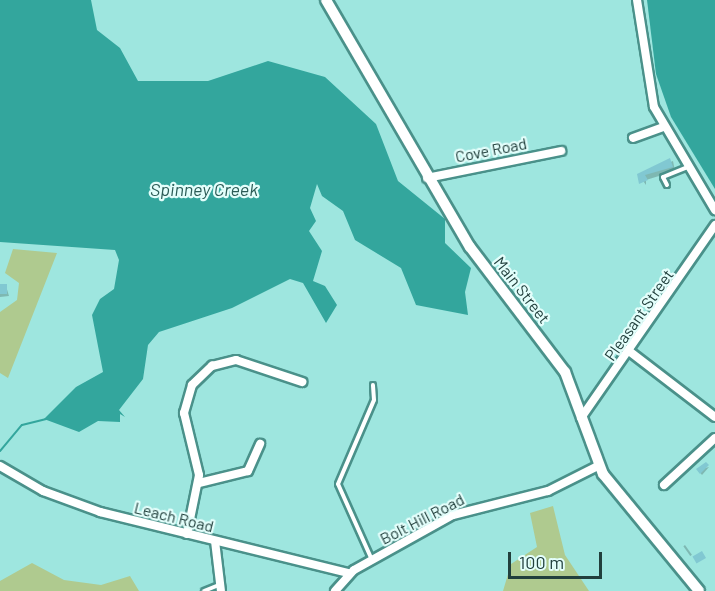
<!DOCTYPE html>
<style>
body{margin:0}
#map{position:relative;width:715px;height:591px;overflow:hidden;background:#9ee6df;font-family:Barlow,sans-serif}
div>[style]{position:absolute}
.green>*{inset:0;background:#afca8f}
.water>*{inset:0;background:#33a69d}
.shadow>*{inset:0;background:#0003;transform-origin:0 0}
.stream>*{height:2px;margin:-1px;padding:0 1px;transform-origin:1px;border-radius:1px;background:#33a69d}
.building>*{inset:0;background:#81c8d2;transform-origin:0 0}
.roads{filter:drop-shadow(2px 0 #4a918a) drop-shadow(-2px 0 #4a918a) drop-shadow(0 2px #4a918a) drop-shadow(0 -2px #4a918a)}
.lane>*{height:4px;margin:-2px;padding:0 2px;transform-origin:2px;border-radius:2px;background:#fff}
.street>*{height:8px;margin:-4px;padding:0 4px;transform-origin:4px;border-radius:4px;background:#fff}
.secondary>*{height:10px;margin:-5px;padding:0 5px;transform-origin:5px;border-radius:5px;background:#fff}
span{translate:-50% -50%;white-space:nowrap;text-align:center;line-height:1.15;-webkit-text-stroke:4.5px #e3fefb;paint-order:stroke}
.street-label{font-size:16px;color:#213f3c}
.water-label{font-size:18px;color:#2c5c57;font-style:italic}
.scale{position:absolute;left:508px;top:552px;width:94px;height:27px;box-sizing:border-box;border:3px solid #213f3c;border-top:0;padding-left:8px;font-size:18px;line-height:21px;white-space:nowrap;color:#213f3c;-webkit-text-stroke:4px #e3fefb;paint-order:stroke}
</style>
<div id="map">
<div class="green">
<i style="clip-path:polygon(13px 249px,57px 253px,8px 378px,0 373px,0 312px,17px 300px,19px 283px,5px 273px)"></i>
<i style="clip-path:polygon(553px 506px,565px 555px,589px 591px,503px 591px,511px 564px,537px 547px,530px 513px)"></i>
<i style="clip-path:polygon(32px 563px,64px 580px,101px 585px,130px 576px,139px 591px,0 591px,0 581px)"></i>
</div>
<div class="water">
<i style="clip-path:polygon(0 0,91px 0,97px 30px,120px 48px,138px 81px,208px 81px,268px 61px,325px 77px,376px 124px,398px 181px,445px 219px,445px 243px,471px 268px,465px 292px,468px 315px,416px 305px,401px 268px,355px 240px,343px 211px,322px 196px,317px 184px,310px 208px,316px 221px,309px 231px,322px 251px,313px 281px,325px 286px,337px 305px,326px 323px,303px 283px,290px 279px,232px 308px,159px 332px,148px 345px,143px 379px,119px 410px,125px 417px,120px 414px,120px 422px,98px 421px,79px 432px,44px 419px,76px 387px,103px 372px,92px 315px,100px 299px,114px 289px,119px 260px,115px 250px,0 242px)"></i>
<i style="clip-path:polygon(647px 0,715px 0,715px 189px,671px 117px,656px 74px)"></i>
</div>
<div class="shadow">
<i style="clip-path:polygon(673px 161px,675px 171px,646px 180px,646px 185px,639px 175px)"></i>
<i style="clip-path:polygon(0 286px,6px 286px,9px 296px,0 297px)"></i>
<i style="clip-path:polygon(709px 467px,702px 475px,698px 470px)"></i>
<i style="left:685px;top:545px;width:12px;height:2px;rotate:55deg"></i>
</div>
<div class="stream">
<i style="left:0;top:451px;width:34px;rotate:-50deg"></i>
<i style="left:22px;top:425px;width:25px;rotate:-14deg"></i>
</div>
<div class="building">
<i style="clip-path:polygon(670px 158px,673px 167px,645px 175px,648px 180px,639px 184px,637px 174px)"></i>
<i style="left:0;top:284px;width:7px;height:10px"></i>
<i style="clip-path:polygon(706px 462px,709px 465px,700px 474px,696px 469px)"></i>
<i style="left:702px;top:551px;width:8px;height:11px;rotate:60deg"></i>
</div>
<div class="roads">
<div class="lane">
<i style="left:667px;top:185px;width:9px;rotate:-117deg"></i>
<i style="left:663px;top:177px;width:29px;rotate:-22deg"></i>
<i style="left:372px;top:560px;width:83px;rotate:-114.1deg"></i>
<i style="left:338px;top:484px;width:91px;rotate:-66.8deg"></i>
<i style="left:374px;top:400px;width:15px;rotate:-94deg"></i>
<i style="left:204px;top:591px;width:16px;rotate:-22deg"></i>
</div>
<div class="street">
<i style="left:637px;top:0;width:108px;rotate:81deg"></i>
<i style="left:654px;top:107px;width:120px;rotate:59.4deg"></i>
<i style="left:633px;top:138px;width:33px;rotate:-20deg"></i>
<i style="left:427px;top:178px;width:137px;rotate:-11.4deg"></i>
<i style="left:629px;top:351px;width:108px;rotate:37.5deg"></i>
<i style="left:581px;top:418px;width:235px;rotate:-55.2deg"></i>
<i style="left:0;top:466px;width:50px;rotate:30.2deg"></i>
<i style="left:43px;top:491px;width:61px;rotate:20.2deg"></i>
<i style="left:100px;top:512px;width:255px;rotate:13.8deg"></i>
<i style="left:199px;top:483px;width:50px;rotate:-13.8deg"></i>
<i style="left:248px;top:471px;width:30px;rotate:-66deg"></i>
<i style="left:664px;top:485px;width:69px;rotate:-42.7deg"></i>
<i style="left:187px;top:534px;width:60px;rotate:-78.5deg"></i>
<i style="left:199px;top:475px;width:64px;rotate:-103.6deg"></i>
<i style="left:184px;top:413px;width:29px;rotate:-74deg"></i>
<i style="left:192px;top:385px;width:28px;rotate:-44deg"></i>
<i style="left:212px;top:366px;width:25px;rotate:-14deg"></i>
<i style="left:236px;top:360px;width:70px;rotate:18.4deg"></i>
<i style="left:215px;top:541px;width:50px;rotate:83.2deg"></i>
<i style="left:335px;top:591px;width:28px;rotate:-48deg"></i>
<i style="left:354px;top:570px;width:113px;rotate:-29.1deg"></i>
<i style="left:453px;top:515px;width:98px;rotate:-14.2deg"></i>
<i style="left:548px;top:491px;width:56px;rotate:-26.6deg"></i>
</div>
<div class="secondary">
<i style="left:326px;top:0;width:286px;rotate:59.8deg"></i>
<i style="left:470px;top:247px;width:157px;rotate:52.8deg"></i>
<i style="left:565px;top:372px;width:109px;rotate:69.6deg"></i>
<i style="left:603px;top:474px;width:151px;rotate:50.6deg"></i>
</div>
</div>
<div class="street-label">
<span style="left:491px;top:150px;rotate:-11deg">Cove Road</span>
<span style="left:522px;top:290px;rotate:52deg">Main Street</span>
<span style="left:639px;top:315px;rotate:-55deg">Pleasant Street</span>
<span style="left:174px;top:517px;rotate:14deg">Leach Road</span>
<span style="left:422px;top:519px;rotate:-27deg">Bolt Hill Road</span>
</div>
<div class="water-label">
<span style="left:204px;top:189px">Spinney Creek</span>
</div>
<div class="scale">100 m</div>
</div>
